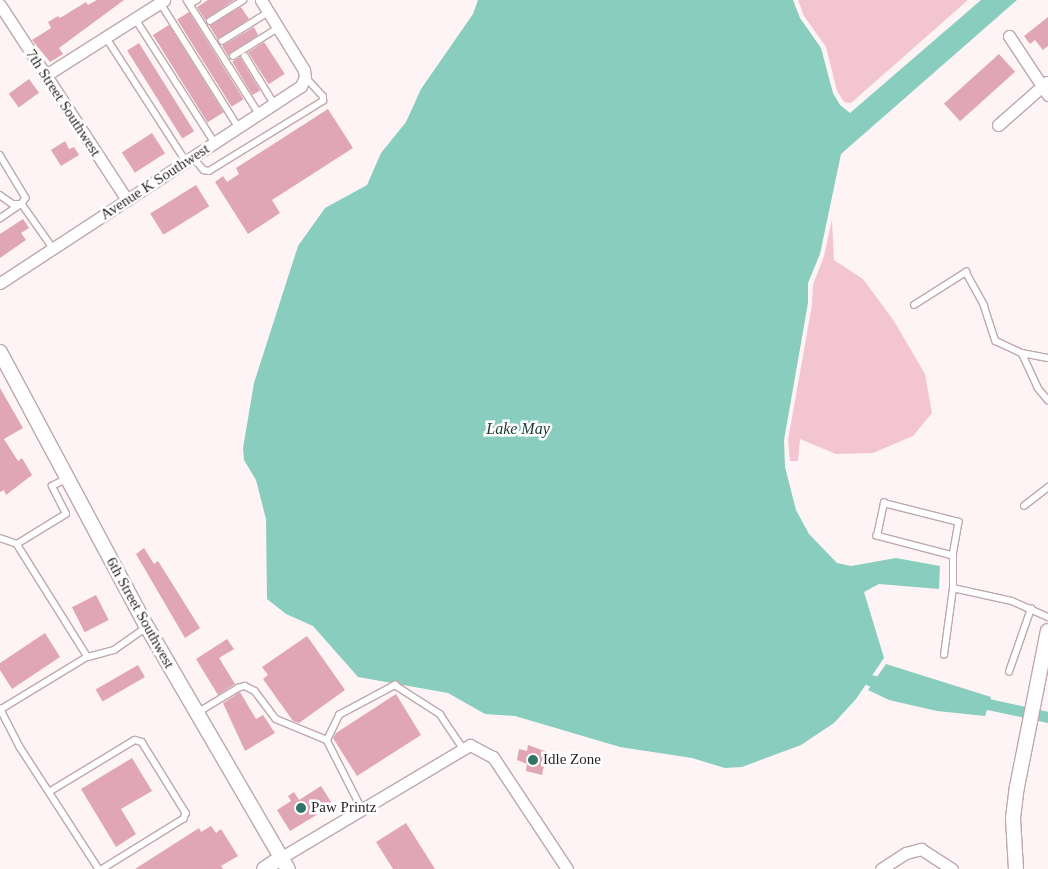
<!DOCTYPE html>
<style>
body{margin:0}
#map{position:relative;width:1048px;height:869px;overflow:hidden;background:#fef4f6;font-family:"Times New Roman",serif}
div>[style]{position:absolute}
.green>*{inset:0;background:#f3c5d1}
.water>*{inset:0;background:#89cdbe}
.canal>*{height:11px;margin:-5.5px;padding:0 5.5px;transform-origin:5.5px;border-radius:5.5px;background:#89cdbe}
.building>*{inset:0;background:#e1a6b5;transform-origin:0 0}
.roads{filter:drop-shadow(1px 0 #bea8ad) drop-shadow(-1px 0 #bea8ad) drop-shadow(0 1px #bea8ad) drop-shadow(0 -1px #bea8ad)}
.service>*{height:5.5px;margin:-2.75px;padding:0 2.75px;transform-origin:2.75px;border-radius:2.75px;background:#fff}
.minor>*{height:11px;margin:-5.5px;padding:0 5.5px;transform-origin:5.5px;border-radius:5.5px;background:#fff}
.tertiary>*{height:14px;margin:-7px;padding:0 7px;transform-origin:7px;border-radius:7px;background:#fff}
.dots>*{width:14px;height:14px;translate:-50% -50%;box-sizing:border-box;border:2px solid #fff;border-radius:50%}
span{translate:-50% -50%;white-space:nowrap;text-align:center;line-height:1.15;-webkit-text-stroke:5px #fff;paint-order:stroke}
.street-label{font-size:15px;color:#281f21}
.poi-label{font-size:15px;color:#281f21}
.left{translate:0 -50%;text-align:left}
.water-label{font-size:16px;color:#193a34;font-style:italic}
</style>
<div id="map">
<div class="green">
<i style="clip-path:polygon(798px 0,968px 0,851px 103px,844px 102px,837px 91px,826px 47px,804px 16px)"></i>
<i style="clip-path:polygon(832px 219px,834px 260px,863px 279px,894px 321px,925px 374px,932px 413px,913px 436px,873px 453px,836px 454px,800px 439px,798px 461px,790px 461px,788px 440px,812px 305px,813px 285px,824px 256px)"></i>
</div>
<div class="water">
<i style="clip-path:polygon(478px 0,793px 0,800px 18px,821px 48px,833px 93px,840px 105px,850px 113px,981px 0,1017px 0,841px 154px,820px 254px,808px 283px,808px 303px,784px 440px,785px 467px,796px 510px,809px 534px,837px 563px,851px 566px,896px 558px,940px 566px,939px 589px,879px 584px,864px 592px,884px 658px,856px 699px,834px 723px,801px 745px,742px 767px,725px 768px,692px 758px,620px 747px,515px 716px,485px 714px,448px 693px,358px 677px,313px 626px,286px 614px,267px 599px,266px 519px,256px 480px,244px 460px,243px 448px,254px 383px,298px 246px,325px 208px,367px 185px,381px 153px,406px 122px,421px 89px,473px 14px)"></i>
<i style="clip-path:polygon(886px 664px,991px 697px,985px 716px,937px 711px,889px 700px,868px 690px)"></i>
</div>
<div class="canal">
<i style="left:869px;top:680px;width:21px;rotate:11deg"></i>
<i style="left:974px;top:701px;width:76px;rotate:12.2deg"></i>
</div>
<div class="building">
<i style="clip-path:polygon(97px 0,124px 0,59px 48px,63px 54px,50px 62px,32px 40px,51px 28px,48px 22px,58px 16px,60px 18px,86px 2px,88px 5px)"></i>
<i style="clip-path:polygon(208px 0,234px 0,205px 20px,197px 7px)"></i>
<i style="clip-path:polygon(241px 7px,249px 19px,218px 40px,209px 25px)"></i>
<i style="left:189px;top:12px;width:103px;height:14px;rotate:58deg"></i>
<i style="clip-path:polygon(1048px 17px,1048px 46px,1043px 50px,1035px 40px,1030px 44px,1024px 36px)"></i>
<i style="left:169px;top:25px;width:103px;height:19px;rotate:58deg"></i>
<i style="clip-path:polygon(254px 27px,258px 35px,228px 56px,222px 46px)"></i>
<i style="left:264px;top:42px;width:38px;height:19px;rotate:57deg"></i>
<i style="left:139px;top:43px;width:104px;height:14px;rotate:58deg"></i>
<i style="left:999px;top:54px;width:24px;height:74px;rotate:48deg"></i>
<i style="left:240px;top:57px;width:39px;height:9px;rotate:59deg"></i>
<i style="left:29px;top:79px;width:17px;height:25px;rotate:54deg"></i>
<i style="clip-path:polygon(328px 109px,353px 148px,272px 200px,280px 213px,248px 234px,215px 182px,223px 176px,227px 182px,239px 174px,236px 168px)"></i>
<i style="left:152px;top:133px;width:24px;height:36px;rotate:57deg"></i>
<i style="clip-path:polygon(65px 141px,69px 149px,74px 147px,79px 155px,61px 166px,51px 150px)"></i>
<i style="left:196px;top:185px;width:25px;height:54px;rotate:58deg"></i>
<i style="clip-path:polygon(23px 219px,29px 228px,21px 233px,26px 240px,0 258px,0 234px)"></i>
<i style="clip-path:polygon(0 388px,23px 428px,4px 439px,18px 461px,22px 458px,32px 475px,6px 495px,4px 490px,0 492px)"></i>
<i style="clip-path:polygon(144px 548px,154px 564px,158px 561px,200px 628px,185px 638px,136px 554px)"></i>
<i style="left:96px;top:595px;width:28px;height:27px;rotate:63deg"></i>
<i style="clip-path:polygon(45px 633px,60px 657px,12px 689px,0 670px,0 663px)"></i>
<i style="clip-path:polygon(307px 636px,345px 690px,299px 723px,293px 721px,263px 679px,268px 675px,262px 667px)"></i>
<i style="clip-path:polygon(227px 639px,234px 649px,219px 658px,235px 684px,218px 695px,196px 659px)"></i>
<i style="left:138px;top:665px;width:14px;height:49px;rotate:60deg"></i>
<i style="clip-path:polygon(240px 692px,256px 719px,263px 715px,275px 733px,245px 751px,223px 703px)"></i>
<i style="clip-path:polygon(396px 694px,421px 735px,357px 776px,333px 738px,336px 733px)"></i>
<i style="clip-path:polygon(528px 745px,547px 752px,542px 775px,526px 771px,527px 764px,517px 760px,519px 749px,527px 751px)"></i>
<i style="clip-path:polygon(132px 758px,152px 791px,121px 809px,136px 834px,116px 847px,81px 789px)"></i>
<i style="clip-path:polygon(321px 786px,333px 805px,290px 831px,277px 810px,291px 801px,288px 796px,294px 792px,299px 800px)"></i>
<i style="clip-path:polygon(406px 823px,435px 869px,393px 869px,376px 842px)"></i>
<i style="clip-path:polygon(211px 826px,216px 833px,221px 829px,238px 856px,221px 866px,223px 869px,135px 869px,199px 828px,201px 832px)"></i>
</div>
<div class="roads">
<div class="service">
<i style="left:187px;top:0;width:136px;rotate:57.6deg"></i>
<i style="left:160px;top:2px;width:149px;rotate:57.9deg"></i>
<i style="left:190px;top:4px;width:8px;rotate:-30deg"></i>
<i style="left:135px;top:18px;width:148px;rotate:57.4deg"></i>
<i style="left:210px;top:21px;width:39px;rotate:-32deg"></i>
<i style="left:106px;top:37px;width:148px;rotate:57.2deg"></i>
<i style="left:222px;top:41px;width:55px;rotate:-31.7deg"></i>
<i style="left:233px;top:56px;width:53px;rotate:-31.9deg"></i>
<i style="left:245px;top:56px;width:57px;rotate:58.5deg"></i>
<i style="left:0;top:155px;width:50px;rotate:58.8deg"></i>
<i style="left:26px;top:198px;width:7px;rotate:124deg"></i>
<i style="left:22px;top:204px;width:27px;rotate:146deg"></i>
<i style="left:193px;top:157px;width:17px;rotate:50deg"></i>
<i style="left:204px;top:170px;width:5px;rotate:11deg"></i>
<i style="left:209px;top:171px;width:134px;rotate:-31.6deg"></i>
<i style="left:323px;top:101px;width:4px;rotate:-90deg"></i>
<i style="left:323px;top:97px;width:27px;rotate:-132deg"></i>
<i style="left:0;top:195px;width:16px;rotate:35deg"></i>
<i style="left:13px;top:204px;width:9px"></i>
<i style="left:22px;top:204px;width:54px;rotate:54.8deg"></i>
<i style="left:914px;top:305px;width:62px;rotate:-32.4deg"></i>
<i style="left:966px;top:272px;width:38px;rotate:61deg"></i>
<i style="left:984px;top:305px;width:38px;rotate:72deg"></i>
<i style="left:996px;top:341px;width:29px;rotate:25deg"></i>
<i style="left:1022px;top:353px;width:26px;rotate:11deg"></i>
<i style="left:1022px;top:353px;width:38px;rotate:65deg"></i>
<i style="left:1038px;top:388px;width:16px;rotate:50deg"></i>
<i style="left:1024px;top:506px;width:31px;rotate:-38deg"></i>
<i style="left:0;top:538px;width:18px;rotate:19deg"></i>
<i style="left:17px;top:544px;width:133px;rotate:57.9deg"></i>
<i style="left:88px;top:657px;width:102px;rotate:148.7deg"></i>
<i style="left:17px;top:544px;width:57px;rotate:-31.5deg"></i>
<i style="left:66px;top:514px;width:31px;rotate:-117deg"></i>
<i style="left:52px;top:486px;width:16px;rotate:-27deg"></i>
<i style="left:953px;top:588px;width:32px;rotate:-90deg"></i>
<i style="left:953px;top:556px;width:79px;rotate:-165.3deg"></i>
<i style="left:877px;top:536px;width:34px;rotate:-78deg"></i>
<i style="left:884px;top:503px;width:77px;rotate:14.2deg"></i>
<i style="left:959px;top:522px;width:35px;rotate:100deg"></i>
<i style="left:944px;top:655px;width:68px;rotate:-82.3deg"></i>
<i style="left:953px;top:588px;width:60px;rotate:12.4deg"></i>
<i style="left:1012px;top:601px;width:39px;rotate:24deg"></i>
<i style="left:88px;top:657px;width:27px;rotate:-15deg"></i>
<i style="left:114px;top:650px;width:40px;rotate:-34.9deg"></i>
<i style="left:1009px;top:672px;width:67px;rotate:-70.8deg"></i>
<i style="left:0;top:708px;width:44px;rotate:62.9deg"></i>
<i style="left:20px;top:747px;width:145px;rotate:57.1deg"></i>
<i style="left:197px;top:713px;width:48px;rotate:-31.4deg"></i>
<i style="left:238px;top:688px;width:7px;rotate:-16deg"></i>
<i style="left:245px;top:686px;width:11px;rotate:27deg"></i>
<i style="left:255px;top:691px;width:35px;rotate:53deg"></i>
<i style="left:276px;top:719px;width:55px;rotate:22.4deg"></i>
<i style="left:327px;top:740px;width:77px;rotate:63.1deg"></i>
<i style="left:327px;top:740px;width:28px;rotate:-64deg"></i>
<i style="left:339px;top:715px;width:64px;rotate:-28.2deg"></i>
<i style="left:395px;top:685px;width:54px;rotate:32.8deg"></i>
<i style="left:440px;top:714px;width:40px;rotate:56deg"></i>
<i style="left:49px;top:792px;width:100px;rotate:-31.2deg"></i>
<i style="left:135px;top:740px;width:7px;rotate:16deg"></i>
<i style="left:142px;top:742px;width:84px;rotate:58.2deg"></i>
<i style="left:186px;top:813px;width:6px;rotate:108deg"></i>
<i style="left:184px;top:819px;width:95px;rotate:148.3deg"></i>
</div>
<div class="minor">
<i style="left:0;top:5px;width:233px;rotate:56.9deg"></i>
<i style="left:1009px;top:36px;width:71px;rotate:56.5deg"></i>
<i style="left:46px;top:75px;width:140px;rotate:-32.4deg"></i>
<i style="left:998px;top:125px;width:65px;rotate:-41.3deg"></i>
<i style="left:0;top:283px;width:360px;rotate:-33.2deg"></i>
<i style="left:301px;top:86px;width:10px;rotate:-66deg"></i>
<i style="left:305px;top:77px;width:7px;rotate:-98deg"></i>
<i style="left:304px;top:70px;width:82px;rotate:-121.6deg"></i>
<i style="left:282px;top:857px;width:219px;rotate:-30.8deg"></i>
<i style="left:470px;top:745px;width:26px;rotate:28deg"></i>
<i style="left:493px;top:757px;width:134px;rotate:56.5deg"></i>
<i style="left:881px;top:869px;width:30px;rotate:-33deg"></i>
<i style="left:906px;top:853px;width:16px;rotate:-15deg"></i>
<i style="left:921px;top:849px;width:37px;rotate:33deg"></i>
</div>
<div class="tertiary">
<i style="left:0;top:352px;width:312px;rotate:61.9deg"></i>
<i style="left:147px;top:627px;width:280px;rotate:59.8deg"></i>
<i style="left:264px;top:869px;width:22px;rotate:-34deg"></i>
<i style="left:1016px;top:869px;width:51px;rotate:-93.4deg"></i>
<i style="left:1013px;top:818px;width:31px;rotate:-83deg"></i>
<i style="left:1017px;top:787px;width:159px;rotate:-78.8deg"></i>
</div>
</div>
<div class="dots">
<i style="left:533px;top:760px;background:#307468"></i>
<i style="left:301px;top:808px;background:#307468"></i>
</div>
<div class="street-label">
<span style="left:63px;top:103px;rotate:57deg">7th Street Southwest</span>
<span style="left:155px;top:182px;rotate:-33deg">Avenue K Southwest</span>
<span style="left:140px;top:613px;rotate:61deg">6th Street Southwest</span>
</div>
<div class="poi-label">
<span class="left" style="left:543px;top:760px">Idle Zone</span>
<span class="left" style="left:311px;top:808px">Paw Printz</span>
</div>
<div class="water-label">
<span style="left:518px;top:429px">Lake May</span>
</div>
</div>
